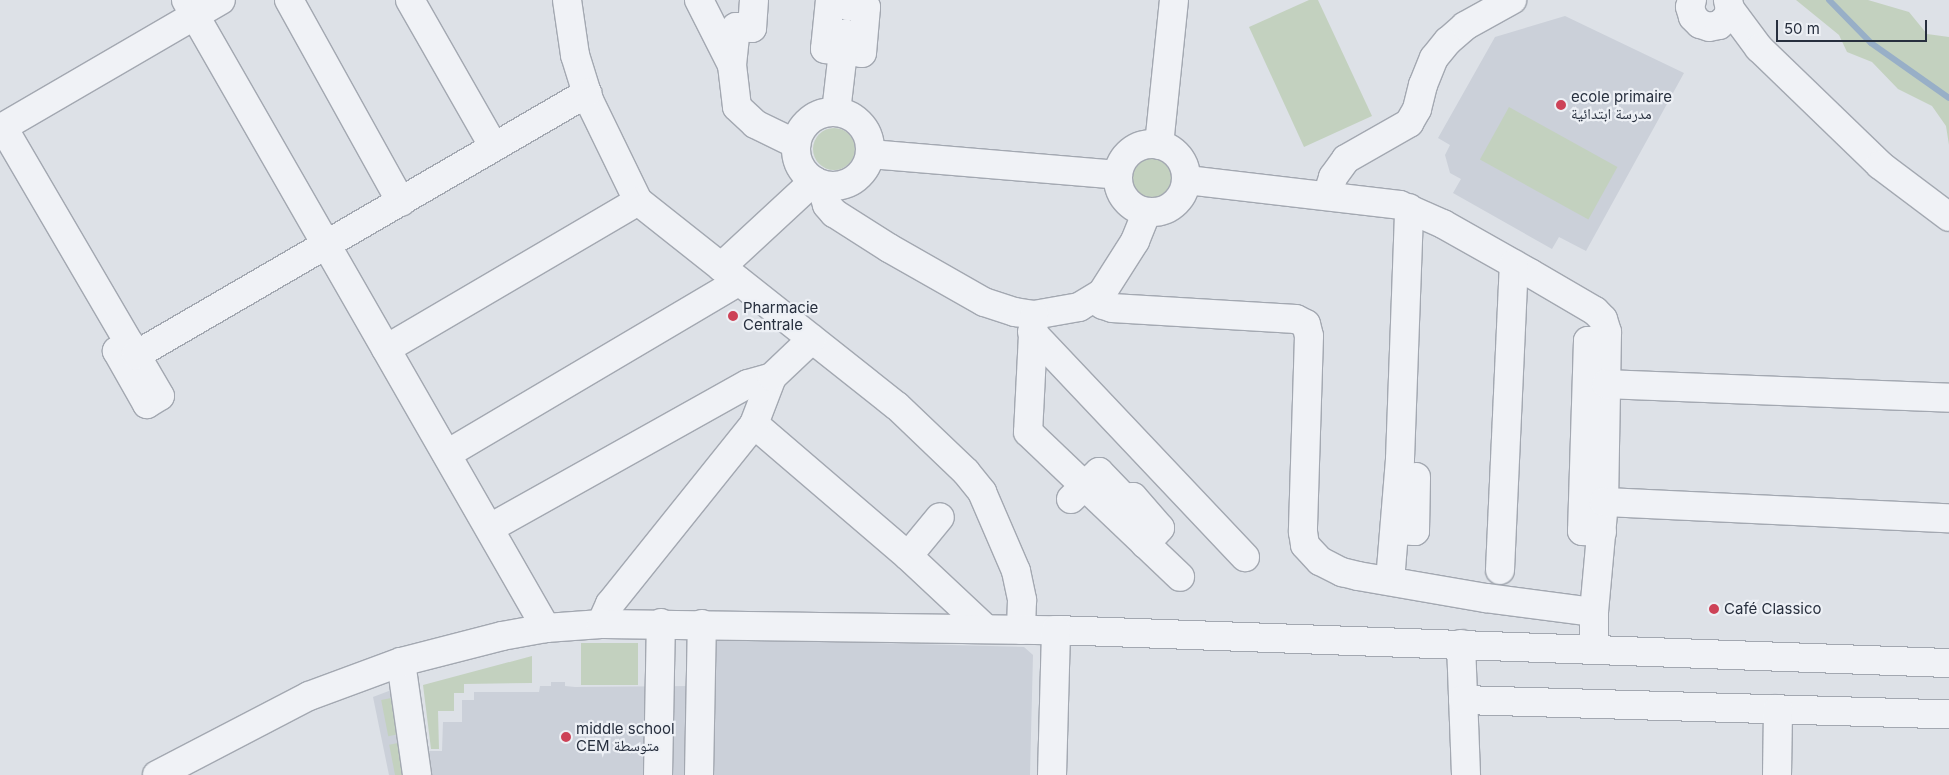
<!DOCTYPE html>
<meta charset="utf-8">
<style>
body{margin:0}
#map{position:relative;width:1949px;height:775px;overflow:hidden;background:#dde1e7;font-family:Inter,"Noto Naskh Arabic",sans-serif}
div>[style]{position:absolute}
.built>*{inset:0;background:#cbd0d9}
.green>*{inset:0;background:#c3d1bf;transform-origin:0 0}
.round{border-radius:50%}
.stream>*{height:6px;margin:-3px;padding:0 3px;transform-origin:3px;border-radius:3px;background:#98afc7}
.roads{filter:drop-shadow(1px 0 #a3a8b1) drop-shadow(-1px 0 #a3a8b1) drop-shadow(0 1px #a3a8b1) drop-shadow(0 -1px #a3a8b1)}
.minor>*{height:28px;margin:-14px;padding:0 14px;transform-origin:14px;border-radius:14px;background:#f0f2f6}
.minor>.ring{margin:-14px;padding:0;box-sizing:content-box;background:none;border:28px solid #f0f2f6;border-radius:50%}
.dots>*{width:14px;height:14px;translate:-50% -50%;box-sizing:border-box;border:2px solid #edf0f5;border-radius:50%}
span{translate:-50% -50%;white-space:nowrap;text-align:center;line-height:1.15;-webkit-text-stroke:4.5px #edf0f5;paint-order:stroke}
.poi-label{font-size:15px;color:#272f3e}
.left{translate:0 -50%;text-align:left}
.scale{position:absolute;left:1776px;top:20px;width:151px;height:22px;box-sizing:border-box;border:2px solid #272f3e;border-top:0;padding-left:6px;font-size:15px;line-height:18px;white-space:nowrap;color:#272f3e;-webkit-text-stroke:4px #edf0f5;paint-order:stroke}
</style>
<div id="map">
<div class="built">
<i style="clip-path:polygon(1565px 16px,1684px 73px,1586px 251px,1559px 237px,1552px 249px,1453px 193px,1461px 179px,1450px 173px,1445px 155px,1450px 145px,1438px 138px,1495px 37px)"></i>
<i style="clip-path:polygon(693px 638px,1024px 647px,1033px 655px,1030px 775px,389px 775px,373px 697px,415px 681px,425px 751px,442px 751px,443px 722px,462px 722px,462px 700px,474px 700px,474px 692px,539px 692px,540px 686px,551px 686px,551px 682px,565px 682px,565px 686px,575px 687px,691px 686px)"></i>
</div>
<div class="green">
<i style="clip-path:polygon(1309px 0,1318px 0,1372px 116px,1304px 147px,1249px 27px)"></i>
<i style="clip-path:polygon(1796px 0,1868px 0,1909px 12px,1927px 34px,1949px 37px,1949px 145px,1946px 126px,1932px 106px,1898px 89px,1872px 62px,1847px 52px,1839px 35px)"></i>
<i style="left:1509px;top:107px;width:124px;height:60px;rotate:29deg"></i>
<i class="round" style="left:813px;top:128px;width:42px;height:42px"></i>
<i class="round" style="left:1132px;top:157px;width:42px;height:42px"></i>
<i style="left:638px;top:643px;width:42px;height:57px;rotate:90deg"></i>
<i style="clip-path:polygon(532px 656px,532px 683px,464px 684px,464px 693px,454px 693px,454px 711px,438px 711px,439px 749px,431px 749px,423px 685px)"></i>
<i style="left:391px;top:698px;width:37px;height:10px;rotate:79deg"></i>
<i style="left:398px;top:743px;width:33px;height:9px;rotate:79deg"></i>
</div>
<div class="stream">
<i style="left:1829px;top:0;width:60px;rotate:45.7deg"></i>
<i style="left:1871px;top:43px;width:95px;rotate:35.2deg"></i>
</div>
<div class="roads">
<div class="minor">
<i style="left:186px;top:0;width:724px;rotate:60.18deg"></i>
<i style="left:289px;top:0;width:231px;rotate:61deg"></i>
<i style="left:410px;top:0;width:169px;rotate:60.3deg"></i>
<i style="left:567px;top:0;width:56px;rotate:81.7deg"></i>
<i style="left:575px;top:55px;width:47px;rotate:72.7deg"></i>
<i style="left:589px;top:100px;width:112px;rotate:64.1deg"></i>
<i style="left:638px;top:201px;width:330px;rotate:38.4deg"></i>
<i style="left:897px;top:406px;width:95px;rotate:43.7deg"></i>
<i style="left:966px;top:472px;width:26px;rotate:51deg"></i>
<i style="left:982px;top:492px;width:86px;rotate:66.7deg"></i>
<i style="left:1016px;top:571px;width:30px;rotate:78deg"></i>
<i style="left:1022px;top:600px;width:30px;rotate:92deg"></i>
<i style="left:699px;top:0;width:73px;rotate:63.1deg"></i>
<i style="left:754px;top:0;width:28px;rotate:94deg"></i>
<i style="left:752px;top:28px;width:16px;rotate:-176deg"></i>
<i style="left:736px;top:27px;width:38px;rotate:96deg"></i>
<i style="left:732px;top:65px;width:42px;rotate:83.2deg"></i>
<i style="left:737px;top:107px;width:25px;rotate:43deg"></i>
<i style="left:755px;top:124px;width:46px;rotate:26deg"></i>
<i style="left:830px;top:0;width:49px;rotate:95.8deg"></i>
<i style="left:825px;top:49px;width:37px;rotate:6deg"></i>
<i style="left:862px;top:53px;width:46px;rotate:-85deg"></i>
<i style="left:866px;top:7px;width:18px;rotate:-177deg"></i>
<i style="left:1692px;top:0;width:7px;rotate:106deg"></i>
<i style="left:1690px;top:7px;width:10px;rotate:73deg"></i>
<i style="left:1693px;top:17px;width:10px;rotate:45deg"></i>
<i style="left:1700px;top:24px;width:9px;rotate:18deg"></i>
<i style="left:1709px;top:27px;width:10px;rotate:-11deg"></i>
<i style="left:1719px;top:25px;width:11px;rotate:-41deg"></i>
<i style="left:1727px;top:18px;width:9px;rotate:-72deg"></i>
<i style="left:1730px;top:9px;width:9px;rotate:-103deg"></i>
<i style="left:1730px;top:9px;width:49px;rotate:53.4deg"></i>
<i style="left:1759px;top:48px;width:168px;rotate:44deg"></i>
<i style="left:1880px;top:165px;width:86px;rotate:37deg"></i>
<i class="ring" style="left:796px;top:112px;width:46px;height:46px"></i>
<i style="left:836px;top:112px;width:79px;rotate:-83.4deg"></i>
<i class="ring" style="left:1118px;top:144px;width:40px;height:40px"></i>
<i style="left:1159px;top:145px;width:146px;rotate:-84.1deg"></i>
<i style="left:870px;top:154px;width:249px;rotate:4.8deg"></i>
<i style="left:1187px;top:180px;width:214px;rotate:6.7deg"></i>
<i style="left:1400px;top:205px;width:47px;rotate:23.8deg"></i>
<i style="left:1443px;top:224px;width:100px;rotate:29.4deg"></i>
<i style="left:1530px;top:273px;width:75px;rotate:30.3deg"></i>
<i style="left:1595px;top:311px;width:11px;rotate:45deg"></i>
<i style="left:1603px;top:319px;width:14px;rotate:73deg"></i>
<i style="left:1607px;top:332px;width:170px;rotate:91deg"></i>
<i style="left:1604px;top:502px;width:110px;rotate:95.2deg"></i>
<i style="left:1594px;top:612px;width:37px;rotate:90deg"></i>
<i style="left:828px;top:186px;width:12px;rotate:104deg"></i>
<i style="left:825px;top:198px;width:7px;rotate:74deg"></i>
<i style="left:827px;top:205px;width:11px;rotate:49deg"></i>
<i style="left:834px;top:213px;width:65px;rotate:32.5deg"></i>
<i style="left:889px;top:248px;width:109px;rotate:29.6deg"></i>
<i style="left:984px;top:302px;width:33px;rotate:18deg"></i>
<i style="left:1015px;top:312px;width:19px;rotate:9deg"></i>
<i style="left:1034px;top:315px;width:46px;rotate:-10.1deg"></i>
<i style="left:1079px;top:307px;width:27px;rotate:-31deg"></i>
<i style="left:1102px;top:293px;width:62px;rotate:-57.6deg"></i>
<i style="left:1135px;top:241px;width:31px;rotate:-68deg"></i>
<i style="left:1327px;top:196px;width:20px;rotate:-72deg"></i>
<i style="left:1333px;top:177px;width:22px;rotate:-54deg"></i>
<i style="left:1346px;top:159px;width:73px;rotate:-29.7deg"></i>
<i style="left:1409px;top:123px;width:16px;rotate:-60deg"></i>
<i style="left:1417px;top:109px;width:25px;rotate:-76deg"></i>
<i style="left:1423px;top:85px;width:29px;rotate:-68deg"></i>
<i style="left:1434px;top:58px;width:22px;rotate:-51deg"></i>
<i style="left:1448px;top:41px;width:23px;rotate:-41deg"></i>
<i style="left:1465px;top:26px;width:54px;rotate:-29deg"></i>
<i style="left:721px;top:267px;width:127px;rotate:-42.8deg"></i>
<i style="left:1095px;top:299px;width:10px;rotate:37deg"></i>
<i style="left:1103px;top:305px;width:9px;rotate:18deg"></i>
<i style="left:1112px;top:308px;width:184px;rotate:3.4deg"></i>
<i style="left:1296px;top:319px;width:11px;rotate:27deg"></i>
<i style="left:1306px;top:324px;width:12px;rotate:76deg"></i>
<i style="left:1309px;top:336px;width:196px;rotate:91.8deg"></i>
<i style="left:1303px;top:532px;width:13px;rotate:81deg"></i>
<i style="left:1305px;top:545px;width:22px;rotate:47deg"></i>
<i style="left:1320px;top:561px;width:25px;rotate:27deg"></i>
<i style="left:1342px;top:572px;width:16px;rotate:14deg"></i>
<i style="left:1358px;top:576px;width:130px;rotate:9.8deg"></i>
<i style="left:1486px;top:598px;width:109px;rotate:7.4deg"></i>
<i style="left:1034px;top:315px;width:117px;rotate:92.9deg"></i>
<i style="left:1028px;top:432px;width:210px;rotate:43.6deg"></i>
<i style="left:1032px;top:332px;width:310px;rotate:46.6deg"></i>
<i style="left:1591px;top:341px;width:3px;rotate:180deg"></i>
<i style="left:1588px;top:341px;width:190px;rotate:91.8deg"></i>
<i style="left:1582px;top:531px;width:20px;rotate:3deg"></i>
<i style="left:130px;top:344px;width:15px;rotate:152deg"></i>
<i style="left:117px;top:351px;width:61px;rotate:60.5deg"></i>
<i style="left:147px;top:404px;width:15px;rotate:-32deg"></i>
<i style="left:160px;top:396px;width:311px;rotate:-120.3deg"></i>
<i style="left:3px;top:127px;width:252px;rotate:-30.2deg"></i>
<i style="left:386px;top:349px;width:292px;rotate:-30.4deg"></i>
<i style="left:136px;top:355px;width:522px;rotate:-30.15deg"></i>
<i style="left:1606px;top:384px;width:343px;rotate:2.3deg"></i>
<i style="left:754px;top:424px;width:203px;rotate:40.6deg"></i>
<i style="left:908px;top:556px;width:107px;rotate:43.1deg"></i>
<i style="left:447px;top:454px;width:339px;rotate:-30.6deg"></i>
<i style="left:1071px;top:499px;width:39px;rotate:-44deg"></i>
<i style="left:1099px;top:472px;width:42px;rotate:46deg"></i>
<i style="left:1128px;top:502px;width:7px;rotate:-45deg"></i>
<i style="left:1133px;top:497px;width:41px;rotate:48.9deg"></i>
<i style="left:1160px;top:528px;width:22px;rotate:133deg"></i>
<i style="left:1604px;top:502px;width:345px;rotate:2.7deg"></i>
<i style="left:490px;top:528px;width:295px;rotate:-29.2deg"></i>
<i style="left:748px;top:384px;width:25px;rotate:-16deg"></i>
<i style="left:1396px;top:530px;width:19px;rotate:3deg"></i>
<i style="left:1415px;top:531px;width:54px;rotate:-88.9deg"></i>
<i style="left:908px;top:556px;width:50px;rotate:-50.6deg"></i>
<i style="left:1500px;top:570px;width:306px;rotate:-87.4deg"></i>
<i style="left:1390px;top:581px;width:122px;rotate:-85.3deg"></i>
<i style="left:1400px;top:459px;width:251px;rotate:-87.9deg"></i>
<i style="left:601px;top:624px;width:22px;rotate:-66deg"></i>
<i style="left:610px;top:604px;width:231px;rotate:-51.3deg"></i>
<i style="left:754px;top:424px;width:50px;rotate:-69deg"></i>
<i style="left:772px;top:377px;width:55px;rotate:-43.5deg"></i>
<i style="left:1461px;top:644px;width:131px;rotate:87.8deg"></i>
<i style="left:401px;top:662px;width:114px;rotate:81.9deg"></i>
<i style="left:1463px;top:700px;width:486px;rotate:1.7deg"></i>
<i style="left:157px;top:775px;width:171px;rotate:-27.5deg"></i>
<i style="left:309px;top:696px;width:98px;rotate:-20.3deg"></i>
<i style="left:401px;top:662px;width:104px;rotate:-14.4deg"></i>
<i style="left:502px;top:636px;width:45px;rotate:-10.3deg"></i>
<i style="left:546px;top:628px;width:55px;rotate:-4.2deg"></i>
<i style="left:601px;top:624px;width:455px;rotate:0.8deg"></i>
<i style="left:1056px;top:630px;width:894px;rotate:2.12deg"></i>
<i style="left:658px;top:775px;width:152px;rotate:-88.9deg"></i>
<i style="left:699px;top:775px;width:151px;rotate:-88.9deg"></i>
<i style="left:1052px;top:775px;width:145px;rotate:-88.4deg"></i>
<i style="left:1777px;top:775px;width:66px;rotate:-89.1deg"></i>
</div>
</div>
<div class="dots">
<i style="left:1561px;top:105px;background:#cd4257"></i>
<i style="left:733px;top:316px;background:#cd4257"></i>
<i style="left:1714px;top:609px;background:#cd4257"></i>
<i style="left:566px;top:737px;background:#cd4257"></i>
</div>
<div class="poi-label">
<span class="left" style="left:1571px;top:105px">ecole primaire<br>مدرسة ابتدائية</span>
<span class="left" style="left:743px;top:316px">Pharmacie<br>Centrale</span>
<span class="left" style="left:1724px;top:609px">Café Classico</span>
<span class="left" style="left:576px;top:737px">middle school<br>CEM متوسطة</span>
</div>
<div class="scale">50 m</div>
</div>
